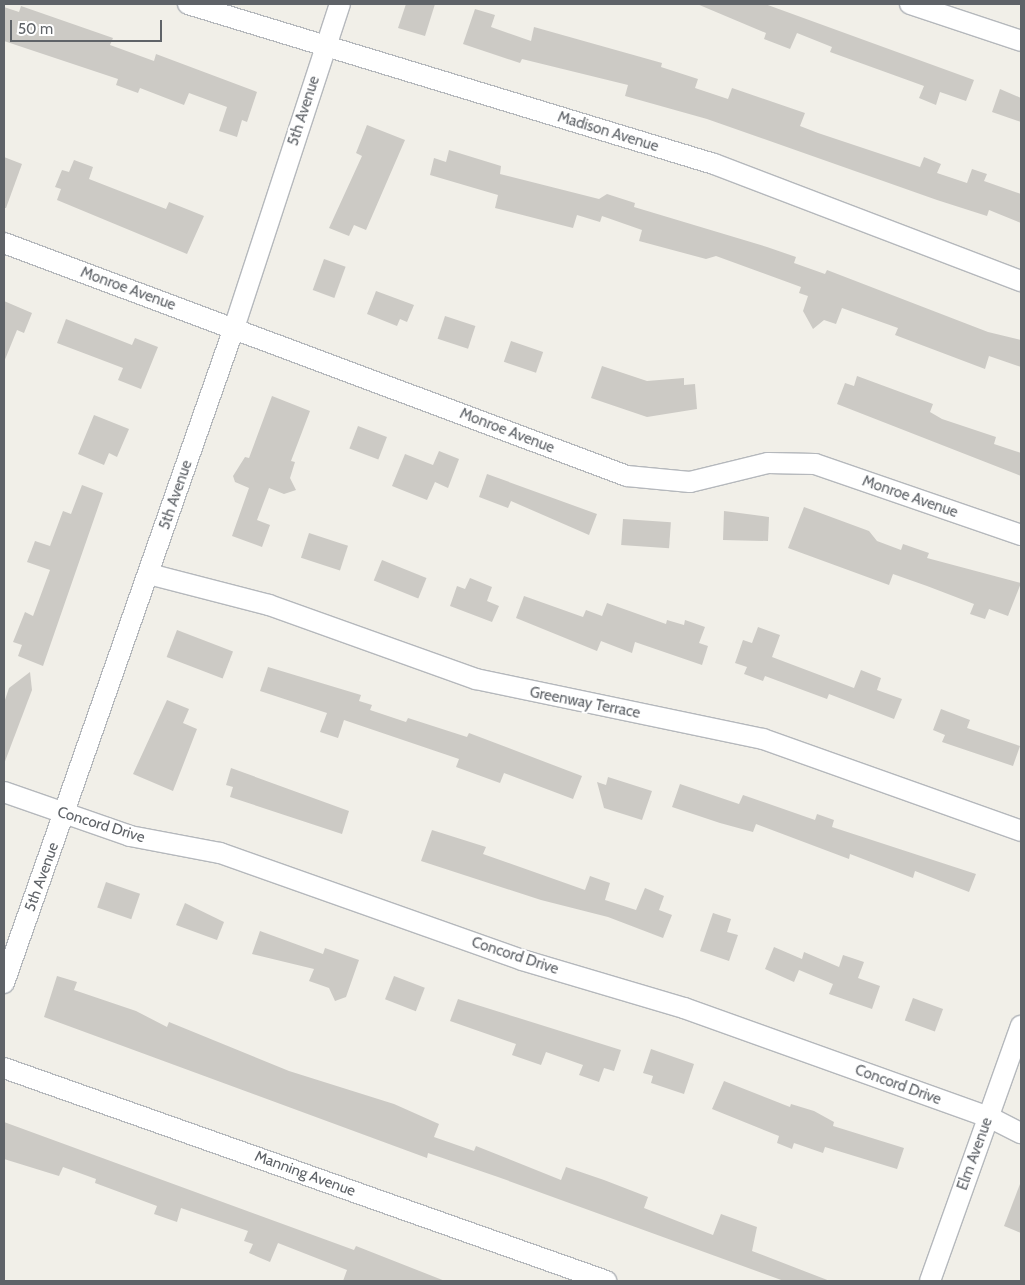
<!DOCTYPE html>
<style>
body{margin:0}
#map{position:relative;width:1025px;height:1285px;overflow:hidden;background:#f1efe8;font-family:Cabin,sans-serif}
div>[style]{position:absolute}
.building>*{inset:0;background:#cccac5;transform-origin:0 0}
.roads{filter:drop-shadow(1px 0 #b5b8bc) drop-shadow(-1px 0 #b5b8bc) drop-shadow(0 1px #b5b8bc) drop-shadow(0 -1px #b5b8bc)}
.minor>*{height:20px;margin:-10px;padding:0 10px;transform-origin:10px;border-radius:10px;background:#fff}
span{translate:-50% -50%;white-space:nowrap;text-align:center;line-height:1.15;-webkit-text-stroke:4px #fff;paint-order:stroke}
.street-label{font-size:15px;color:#5f6368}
.frame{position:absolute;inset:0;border:5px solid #5f6368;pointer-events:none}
.scale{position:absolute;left:10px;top:20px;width:152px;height:22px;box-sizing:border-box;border:2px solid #5f6368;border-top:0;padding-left:6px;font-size:15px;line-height:18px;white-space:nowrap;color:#5f6368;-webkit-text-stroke:4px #fff;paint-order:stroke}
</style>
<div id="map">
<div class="building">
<i style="clip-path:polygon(406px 4px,435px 4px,425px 36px,398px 28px)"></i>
<i style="clip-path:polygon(697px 4px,765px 4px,974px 80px,966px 101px,940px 92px,936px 105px,919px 98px,924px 86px,830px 52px,832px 47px,797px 33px,790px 49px,764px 39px,766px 33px)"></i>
<i style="clip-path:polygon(21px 6px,113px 38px,110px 45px,154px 61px,156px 54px,257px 92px,247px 122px,242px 120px,237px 137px,219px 131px,227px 107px,189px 93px,184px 105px,140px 88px,138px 93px,116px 85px,118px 79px,4px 41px,4px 7px,19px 12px)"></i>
<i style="clip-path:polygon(475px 9px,495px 15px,491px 27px,531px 41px,534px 27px,662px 63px,661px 67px,698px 79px,695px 88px,728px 99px,732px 88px,805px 113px,800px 126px,818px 133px,920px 167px,924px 157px,941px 164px,937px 173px,967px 183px,972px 169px,987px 174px,984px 181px,1021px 194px,1021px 223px,989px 210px,987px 216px,937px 200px,707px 119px,625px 96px,628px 85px,522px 59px,520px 63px,463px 44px)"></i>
<i style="clip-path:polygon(1000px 89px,1021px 98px,1021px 122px,992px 112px)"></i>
<i style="clip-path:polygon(367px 125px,405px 140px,366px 230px,354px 225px,349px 236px,329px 228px,362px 156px,356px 153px)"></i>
<i style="clip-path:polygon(449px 150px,501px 166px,500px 174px,599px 199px,607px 194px,635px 203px,634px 207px,767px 247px,796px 257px,794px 263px,825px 274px,827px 270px,988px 332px,1021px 340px,1021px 367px,989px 356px,985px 369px,895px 335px,898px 328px,842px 308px,836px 324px,824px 320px,813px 329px,803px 311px,808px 296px,799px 293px,801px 287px,716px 256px,706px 259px,639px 241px,642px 230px,602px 216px,600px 222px,577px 215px,573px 228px,495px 208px,498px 195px,430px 175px,434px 158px,446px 162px)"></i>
<i style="clip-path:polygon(4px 157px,22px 164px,6px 208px,4px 208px)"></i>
<i style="clip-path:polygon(74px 160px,93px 167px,89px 179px,166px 209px,169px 202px,204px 216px,187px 254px,57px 200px,61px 189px,55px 187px,62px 170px,69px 172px)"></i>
<i style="left:324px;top:259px;width:23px;height:33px;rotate:20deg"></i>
<i style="clip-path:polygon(376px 291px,414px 305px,407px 322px,400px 319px,397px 326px,367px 314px)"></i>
<i style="clip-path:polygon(4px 301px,32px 313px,24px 333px,17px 330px,4px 362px)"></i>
<i style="left:445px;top:316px;width:32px;height:24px;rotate:18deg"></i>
<i style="clip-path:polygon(66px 319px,132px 345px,135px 338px,158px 347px,141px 389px,118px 380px,123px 368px,57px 343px)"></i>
<i style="left:511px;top:341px;width:34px;height:22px;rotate:19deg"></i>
<i style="clip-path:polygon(602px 366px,647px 381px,684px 378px,684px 385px,695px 384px,697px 409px,647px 417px,591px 398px)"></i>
<i style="clip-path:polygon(857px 376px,933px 404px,930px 412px,942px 419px,996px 437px,994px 444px,1021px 453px,1021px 476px,837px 404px,845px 383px,854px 386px)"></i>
<i style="clip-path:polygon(272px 396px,310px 411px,291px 461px,295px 462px,290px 478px,296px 490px,284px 494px,269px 488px,257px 520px,270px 525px,262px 547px,232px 536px,249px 488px,235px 482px,233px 476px,245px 457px,249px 458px)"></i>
<i style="clip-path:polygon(94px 415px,129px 429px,117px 457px,109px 453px,104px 465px,78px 454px)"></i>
<i style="left:358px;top:426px;width:31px;height:24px;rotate:21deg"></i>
<i style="clip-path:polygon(439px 451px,459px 459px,448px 488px,435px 482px,427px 500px,392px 486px,405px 454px,433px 465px)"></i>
<i style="clip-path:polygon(487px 474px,597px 514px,589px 535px,511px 501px,508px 508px,479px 497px)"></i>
<i style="clip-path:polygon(82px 485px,103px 493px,43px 666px,18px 656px,22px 645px,13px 642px,25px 612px,33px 616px,50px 570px,27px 562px,35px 541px,50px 546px,63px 511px,71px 514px)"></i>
<i style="clip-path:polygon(804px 507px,869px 531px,877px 541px,901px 550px,903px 544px,929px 553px,927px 558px,1021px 583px,1008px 616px,989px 609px,985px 619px,970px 614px,974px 604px,927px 586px,893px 574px,889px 585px,788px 548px)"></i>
<i style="clip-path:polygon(724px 511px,769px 517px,768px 541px,723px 540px)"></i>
<i style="left:623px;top:519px;width:48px;height:26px;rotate:4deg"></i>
<i style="left:309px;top:533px;width:41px;height:26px;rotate:18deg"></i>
<i style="left:382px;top:560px;width:48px;height:22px;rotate:22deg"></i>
<i style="clip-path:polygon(470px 578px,492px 587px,487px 601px,499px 606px,492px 622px,450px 606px,457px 586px,465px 589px)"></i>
<i style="clip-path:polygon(524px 596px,583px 617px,586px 610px,602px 616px,607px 603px,666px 624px,667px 620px,684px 625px,685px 620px,705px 627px,699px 643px,708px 646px,702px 665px,635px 642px,632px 653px,601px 641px,597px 651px,516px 618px)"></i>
<i style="clip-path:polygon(758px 627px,780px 635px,772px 657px,854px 688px,861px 670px,881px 678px,877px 690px,902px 699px,894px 719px,829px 694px,827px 699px,765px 676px,763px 681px,744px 674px,747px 667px,735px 663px,743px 640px,752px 643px)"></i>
<i style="left:177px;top:630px;width:60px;height:29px;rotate:21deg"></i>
<i style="clip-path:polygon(268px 667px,361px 695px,359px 701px,372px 705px,370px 710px,406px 722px,408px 718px,467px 737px,469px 733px,582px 776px,573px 799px,504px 773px,500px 783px,456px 767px,459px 759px,344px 720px,338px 738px,320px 732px,327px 713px,260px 691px)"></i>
<i style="clip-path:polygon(30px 672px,32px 690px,4px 764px,4px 703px,9px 688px)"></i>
<i style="clip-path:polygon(167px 700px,189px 709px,183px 723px,197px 729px,173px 791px,133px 774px)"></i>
<i style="clip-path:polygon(941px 709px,970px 720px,967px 728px,1020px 746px,1013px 766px,942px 742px,945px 735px,933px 730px)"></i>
<i style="clip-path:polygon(231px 768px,349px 811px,342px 834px,230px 797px,233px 787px,226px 785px)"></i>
<i style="clip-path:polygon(608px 777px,652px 791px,642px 820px,604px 808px,597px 782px,606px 785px)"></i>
<i style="clip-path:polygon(680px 784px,739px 804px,743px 795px,815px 820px,817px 814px,834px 820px,832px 827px,976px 874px,969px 892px,915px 871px,913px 878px,850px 854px,849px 859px,756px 824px,753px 832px,720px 823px,672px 807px)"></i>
<i style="clip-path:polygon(432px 830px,486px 847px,483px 854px,585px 890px,590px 876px,610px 883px,605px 900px,636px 910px,645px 888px,664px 896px,659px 910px,672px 915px,663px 938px,608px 917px,541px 900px,421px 861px)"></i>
<i style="left:106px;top:882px;width:36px;height:27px;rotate:19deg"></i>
<i style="clip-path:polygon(185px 903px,224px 922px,217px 940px,176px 925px)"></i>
<i style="clip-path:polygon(713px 913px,731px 919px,727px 932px,738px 935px,729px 961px,700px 951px)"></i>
<i style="clip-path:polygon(260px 931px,323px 954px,325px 948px,359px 960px,346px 997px,335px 1001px,329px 988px,309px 981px,314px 969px,252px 954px)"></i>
<i style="clip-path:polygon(774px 947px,802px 959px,804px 952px,839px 967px,843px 955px,864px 962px,858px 978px,880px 986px,872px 1009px,829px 994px,833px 984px,799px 970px,794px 982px,765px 969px)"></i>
<i style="clip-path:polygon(57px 976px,77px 982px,74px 990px,136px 1011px,167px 1027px,169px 1022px,289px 1071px,394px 1104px,439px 1124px,434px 1137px,474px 1151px,476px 1146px,561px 1180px,566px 1167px,604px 1180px,648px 1197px,644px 1208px,713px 1235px,721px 1214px,757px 1227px,752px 1251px,830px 1281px,784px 1281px,498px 1177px,428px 1153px,427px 1158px,44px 1017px)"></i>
<i style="left:394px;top:976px;width:33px;height:25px;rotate:21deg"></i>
<i style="left:913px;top:998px;width:32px;height:24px;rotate:20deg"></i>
<i style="clip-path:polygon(458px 999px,621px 1050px,614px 1071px,604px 1068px,599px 1082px,579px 1075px,583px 1065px,546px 1052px,541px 1065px,512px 1055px,516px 1044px,450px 1021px)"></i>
<i style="clip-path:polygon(651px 1049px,694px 1064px,684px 1094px,651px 1083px,653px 1076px,643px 1073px)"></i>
<i style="clip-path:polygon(724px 1081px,790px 1107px,791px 1104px,814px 1111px,834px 1122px,833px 1126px,904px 1148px,897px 1169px,825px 1147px,823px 1153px,794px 1143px,792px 1149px,777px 1143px,779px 1136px,712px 1109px)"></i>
<i style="clip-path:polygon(4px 1122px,354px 1250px,356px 1246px,445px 1281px,343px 1281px,347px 1270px,278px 1243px,270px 1262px,249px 1253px,253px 1244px,244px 1241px,248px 1231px,181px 1208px,177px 1222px,154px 1214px,157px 1206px,95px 1183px,96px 1179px,63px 1167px,59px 1176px,4px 1159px)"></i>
<i style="clip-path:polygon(1020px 1184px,1021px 1184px,1021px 1233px,1004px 1226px)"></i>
</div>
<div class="roads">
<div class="minor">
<i style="left:188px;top:4px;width:550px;rotate:16.92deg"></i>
<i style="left:714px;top:164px;width:329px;rotate:20.9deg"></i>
<i style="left:910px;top:4px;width:117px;rotate:18.4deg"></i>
<i style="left:4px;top:243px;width:665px;rotate:20.51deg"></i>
<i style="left:627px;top:476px;width:63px;rotate:5.4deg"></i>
<i style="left:690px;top:482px;width:80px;rotate:-13.7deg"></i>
<i style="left:768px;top:463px;width:47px;rotate:1.2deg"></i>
<i style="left:815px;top:464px;width:218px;rotate:19deg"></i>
<i style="left:149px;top:574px;width:124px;rotate:14.5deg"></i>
<i style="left:269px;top:605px;width:220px;rotate:19.7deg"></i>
<i style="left:476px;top:679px;width:293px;rotate:11.8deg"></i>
<i style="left:763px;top:739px;width:274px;rotate:19.6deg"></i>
<i style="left:4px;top:792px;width:133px;rotate:19.2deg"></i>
<i style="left:130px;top:836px;width:92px;rotate:10.7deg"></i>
<i style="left:220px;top:853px;width:320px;rotate:19.5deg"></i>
<i style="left:522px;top:960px;width:169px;rotate:16.5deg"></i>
<i style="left:684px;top:1008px;width:324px;rotate:19.7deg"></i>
<i style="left:989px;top:1117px;width:36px;rotate:27deg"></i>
<i style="left:4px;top:983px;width:694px;rotate:-70.65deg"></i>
<i style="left:234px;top:328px;width:341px;rotate:-71.9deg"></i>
<i style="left:4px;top:1068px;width:639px;rotate:19.48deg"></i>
<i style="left:930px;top:1281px;width:271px;rotate:-70.4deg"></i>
</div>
</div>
<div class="street-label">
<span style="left:304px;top:111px;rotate:-72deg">5th Avenue</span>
<span style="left:608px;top:132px;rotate:17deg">Madison Avenue</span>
<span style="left:128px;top:289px;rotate:20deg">Monroe Avenue</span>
<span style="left:507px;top:431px;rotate:21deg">Monroe Avenue</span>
<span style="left:176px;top:495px;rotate:-71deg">5th Avenue</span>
<span style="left:910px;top:497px;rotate:19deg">Monroe Avenue</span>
<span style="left:585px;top:703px;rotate:11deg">Greenway Terrace</span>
<span style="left:101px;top:825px;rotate:17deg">Concord Drive</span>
<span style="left:42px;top:877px;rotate:-70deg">5th Avenue</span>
<span style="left:515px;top:956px;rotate:18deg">Concord Drive</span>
<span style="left:898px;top:1085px;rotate:20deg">Concord Drive</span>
<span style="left:975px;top:1154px;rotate:-70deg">Elm Avenue</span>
<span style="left:305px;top:1174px;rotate:20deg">Manning Avenue</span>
</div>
<div class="frame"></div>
<div class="scale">50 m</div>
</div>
